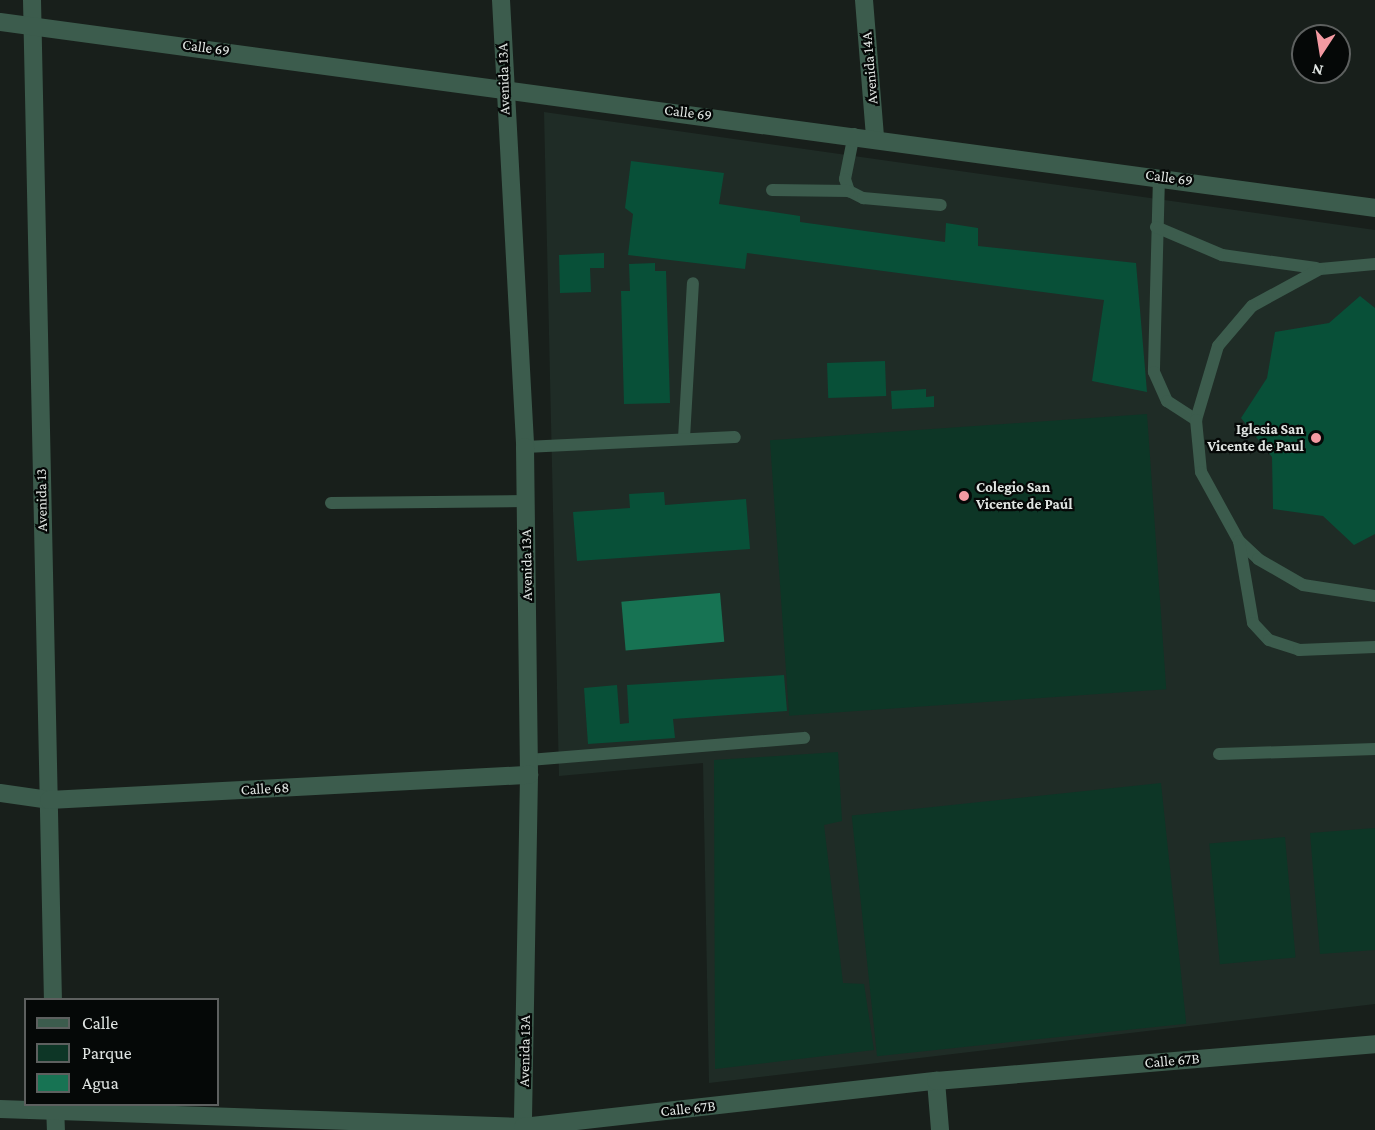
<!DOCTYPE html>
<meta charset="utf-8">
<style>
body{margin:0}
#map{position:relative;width:1375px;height:1130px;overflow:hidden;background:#181f1b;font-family:"Crimson Pro",serif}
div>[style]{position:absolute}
.built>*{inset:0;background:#1f2c26}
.green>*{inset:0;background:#0d3626;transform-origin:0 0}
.water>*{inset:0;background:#177353;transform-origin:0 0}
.building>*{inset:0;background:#085038;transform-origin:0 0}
.lane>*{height:12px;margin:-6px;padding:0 6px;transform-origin:6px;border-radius:6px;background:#3c5c4d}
.street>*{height:18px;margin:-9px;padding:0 9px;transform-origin:9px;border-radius:9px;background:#3c5c4d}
.dots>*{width:16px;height:16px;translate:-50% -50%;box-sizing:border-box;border:3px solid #050807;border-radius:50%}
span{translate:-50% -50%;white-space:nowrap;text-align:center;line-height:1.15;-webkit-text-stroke:4.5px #050807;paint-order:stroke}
.street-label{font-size:15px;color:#e0e5e2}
.poi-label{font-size:15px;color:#e0e5e2;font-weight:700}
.right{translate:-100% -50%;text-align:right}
.left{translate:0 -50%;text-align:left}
.legend{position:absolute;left:24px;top:998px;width:195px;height:108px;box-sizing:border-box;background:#050807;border:2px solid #5d605f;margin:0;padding:8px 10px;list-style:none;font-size:18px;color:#e0e5e2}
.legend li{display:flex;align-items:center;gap:12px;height:30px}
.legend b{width:30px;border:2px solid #5d605f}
.north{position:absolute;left:1291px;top:24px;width:60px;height:60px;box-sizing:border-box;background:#050807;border:2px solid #5d605f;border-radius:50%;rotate:192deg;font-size:16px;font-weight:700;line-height:24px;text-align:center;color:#e0e5e2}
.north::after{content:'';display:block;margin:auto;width:21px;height:27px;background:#f49aa2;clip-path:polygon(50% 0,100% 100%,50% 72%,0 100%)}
</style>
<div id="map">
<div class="built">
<i style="clip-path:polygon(544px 112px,1375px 230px,1375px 1004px,709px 1083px,703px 763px,559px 776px)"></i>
</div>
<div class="green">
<i style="left:1147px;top:414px;width:276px;height:378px;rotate:86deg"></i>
<i style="clip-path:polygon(838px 752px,842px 821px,824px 825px,843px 983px,864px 984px,874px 1050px,715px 1069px,714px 760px)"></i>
<i style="left:1161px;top:783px;width:242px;height:311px;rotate:84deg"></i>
<i style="clip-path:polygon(1375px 828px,1375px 950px,1320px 954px,1310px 833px)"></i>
<i style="left:1285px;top:837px;width:121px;height:76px;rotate:85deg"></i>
</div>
<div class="water">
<i style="left:720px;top:593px;width:49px;height:99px;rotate:85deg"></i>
</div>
<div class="building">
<i style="clip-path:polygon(631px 161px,724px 173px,719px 204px,800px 216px,800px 222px,945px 242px,946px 223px,978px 228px,978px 246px,1136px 263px,1147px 392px,1092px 381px,1104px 300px,747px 253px,745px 269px,628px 255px,633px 214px,625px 208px)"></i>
<i style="clip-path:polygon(604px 253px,604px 268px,590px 268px,591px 292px,560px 293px,559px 255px)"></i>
<i style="clip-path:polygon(655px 263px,655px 271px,666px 271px,670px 403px,624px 404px,621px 291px,630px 291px,629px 264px)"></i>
<i style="clip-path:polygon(1360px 296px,1375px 308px,1375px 534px,1354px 545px,1323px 516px,1273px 509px,1272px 457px,1241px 418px,1267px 378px,1275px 332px,1329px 323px)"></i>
<i style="left:885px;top:361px;width:35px;height:58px;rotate:88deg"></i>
<i style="clip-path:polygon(926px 389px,926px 397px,934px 396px,934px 407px,892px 409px,891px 391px)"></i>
<i style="clip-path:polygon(664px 492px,665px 505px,746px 499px,750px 549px,577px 561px,573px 512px,630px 508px,629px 494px)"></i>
<i style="clip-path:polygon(784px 675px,787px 711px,673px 719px,675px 738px,588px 744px,584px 688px,617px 685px,620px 724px,629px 723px,627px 685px)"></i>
</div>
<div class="lane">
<i style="left:854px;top:134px;width:46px;rotate:101.3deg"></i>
<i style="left:845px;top:179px;width:13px;rotate:72deg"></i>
<i style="left:849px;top:191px;width:16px;rotate:27deg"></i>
<i style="left:863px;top:198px;width:78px;rotate:5.1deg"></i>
<i style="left:1159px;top:177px;width:195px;rotate:91.5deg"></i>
<i style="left:1154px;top:372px;width:32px;rotate:66deg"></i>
<i style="left:1167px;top:401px;width:35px;rotate:33deg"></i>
<i style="left:772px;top:190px;width:77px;rotate:0.7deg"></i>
<i style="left:1156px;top:227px;width:72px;rotate:23deg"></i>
<i style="left:1222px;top:255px;width:95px;rotate:7.9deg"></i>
<i style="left:1375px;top:264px;width:55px;rotate:174.8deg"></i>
<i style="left:1320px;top:269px;width:77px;rotate:151.4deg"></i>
<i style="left:1252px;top:306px;width:52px;rotate:130.4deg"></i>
<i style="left:1218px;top:346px;width:77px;rotate:106.6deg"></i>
<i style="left:1196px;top:420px;width:52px;rotate:84.5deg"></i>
<i style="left:1201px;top:472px;width:79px;rotate:61.2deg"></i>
<i style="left:1239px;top:541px;width:26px;rotate:43deg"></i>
<i style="left:1258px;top:559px;width:52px;rotate:30deg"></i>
<i style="left:1303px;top:585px;width:73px;rotate:8.7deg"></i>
<i style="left:684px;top:438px;width:155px;rotate:-86.7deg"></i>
<i style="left:525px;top:447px;width:210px;rotate:-2.7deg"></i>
<i style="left:331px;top:503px;width:195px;rotate:-0.6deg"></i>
<i style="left:1239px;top:541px;width:83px;rotate:80.3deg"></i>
<i style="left:1253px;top:623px;width:23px;rotate:47deg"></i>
<i style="left:1269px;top:640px;width:32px;rotate:18deg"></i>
<i style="left:1299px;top:650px;width:76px;rotate:-2.3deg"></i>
<i style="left:1219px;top:754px;width:156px;rotate:-1.8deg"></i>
<i style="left:529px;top:760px;width:276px;rotate:-4.6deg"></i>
</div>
<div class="street">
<i style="left:32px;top:0;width:1000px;rotate:88.8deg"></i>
<i style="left:501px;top:0;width:448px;rotate:86.9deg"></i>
<i style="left:525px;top:447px;width:328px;rotate:89.3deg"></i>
<i style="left:529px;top:775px;width:355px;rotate:91deg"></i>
<i style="left:864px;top:0;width:137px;rotate:85.4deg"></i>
<i style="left:0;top:22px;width:1388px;rotate:7.7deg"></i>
<i style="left:0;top:793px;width:49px;rotate:8.1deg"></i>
<i style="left:49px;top:800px;width:481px;rotate:-3deg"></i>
<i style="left:936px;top:1081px;width:49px;rotate:85.3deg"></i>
<i style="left:55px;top:1104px;width:26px;rotate:88deg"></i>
<i style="left:0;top:1109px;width:523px;rotate:1.97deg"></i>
<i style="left:523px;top:1127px;width:416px;rotate:-6.4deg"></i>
<i style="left:936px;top:1081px;width:441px;rotate:-4.8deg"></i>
</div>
<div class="dots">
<i style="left:1316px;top:438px;background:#f49aa2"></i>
<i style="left:964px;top:496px;background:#f49aa2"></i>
</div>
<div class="street-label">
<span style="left:206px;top:48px;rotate:8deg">Calle 69</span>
<span style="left:870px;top:68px;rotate:-95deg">Avenida 14A</span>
<span style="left:504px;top:79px;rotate:-92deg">Avenida 13A</span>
<span style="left:688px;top:113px;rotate:7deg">Calle 69</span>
<span style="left:1169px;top:178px;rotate:8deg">Calle 69</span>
<span style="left:42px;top:500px;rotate:-91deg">Avenida 13</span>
<span style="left:527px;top:565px;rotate:-91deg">Avenida 13A</span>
<span style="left:265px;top:789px;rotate:-3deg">Calle 68</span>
<span style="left:525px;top:1051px;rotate:-89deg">Avenida 13A</span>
<span style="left:1172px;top:1061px;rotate:-5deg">Calle 67B</span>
<span style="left:688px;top:1109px;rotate:-6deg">Calle 67B</span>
</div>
<div class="poi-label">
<span class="right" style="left:1304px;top:438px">Iglesia San<br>Vicente de Paul</span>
<span class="left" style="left:976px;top:496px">Colegio San<br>Vicente de Paúl</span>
</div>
<ul class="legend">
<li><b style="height:8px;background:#3c5c4d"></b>Calle</li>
<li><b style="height:16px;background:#0d3626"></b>Parque</li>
<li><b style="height:16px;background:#177353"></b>Agua</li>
</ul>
<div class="north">N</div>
</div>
